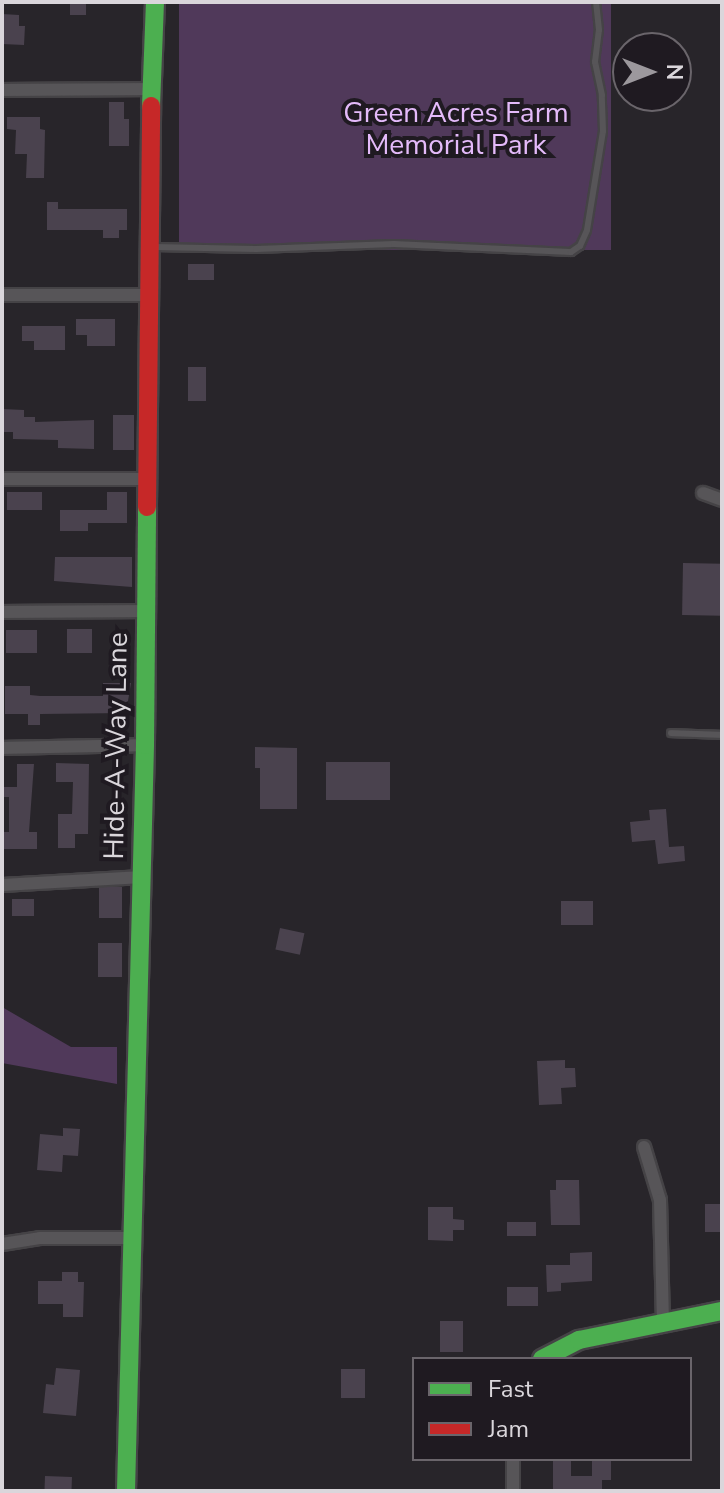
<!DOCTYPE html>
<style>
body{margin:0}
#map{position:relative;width:724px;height:1493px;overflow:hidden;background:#28252a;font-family:"Nunito Sans",sans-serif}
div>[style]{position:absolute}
.green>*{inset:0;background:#50395a;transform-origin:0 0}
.building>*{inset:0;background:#4a424e;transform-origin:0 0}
.roads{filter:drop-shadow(2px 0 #454346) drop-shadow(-2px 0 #454346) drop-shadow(0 2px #454346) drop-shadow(0 -2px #454346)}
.lane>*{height:6px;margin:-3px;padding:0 3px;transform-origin:3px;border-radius:3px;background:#575558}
.street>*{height:12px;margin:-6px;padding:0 6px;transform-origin:6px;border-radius:6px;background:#575558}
.fast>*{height:18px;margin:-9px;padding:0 9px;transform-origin:9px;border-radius:9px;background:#4caf50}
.jam>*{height:18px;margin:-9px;padding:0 9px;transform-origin:9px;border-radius:9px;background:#c62828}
span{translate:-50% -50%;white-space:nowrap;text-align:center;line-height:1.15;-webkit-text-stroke:8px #1f1a21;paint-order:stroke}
.park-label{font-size:28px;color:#e4bafa}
.street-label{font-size:28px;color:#dad6db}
.frame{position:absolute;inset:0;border:4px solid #dad6db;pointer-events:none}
.legend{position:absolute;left:412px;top:1357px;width:280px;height:104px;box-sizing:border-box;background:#1f1a21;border:2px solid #6a656b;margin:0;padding:10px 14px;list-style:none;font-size:24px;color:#dad6db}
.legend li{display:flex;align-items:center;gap:16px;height:40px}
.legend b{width:40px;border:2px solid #6a656b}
.north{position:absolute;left:612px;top:32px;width:80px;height:80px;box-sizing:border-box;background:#1f1a21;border:2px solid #6a656b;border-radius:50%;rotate:90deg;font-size:22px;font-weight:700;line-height:32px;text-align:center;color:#dad6db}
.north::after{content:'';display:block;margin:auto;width:28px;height:36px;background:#9c989d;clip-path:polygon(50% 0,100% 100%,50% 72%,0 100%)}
</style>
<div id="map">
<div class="green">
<i style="left:179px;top:2px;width:432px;height:248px"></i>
<i style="clip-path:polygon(2px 1007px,71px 1047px,117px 1047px,117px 1084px,2px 1063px)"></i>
</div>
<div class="building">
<i style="left:70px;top:2px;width:16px;height:13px"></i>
<i style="clip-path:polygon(2px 14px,19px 15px,19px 26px,25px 26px,24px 45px,2px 44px)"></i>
<i style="clip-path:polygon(109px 102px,124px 102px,124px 119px,129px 119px,129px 146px,109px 146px)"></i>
<i style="clip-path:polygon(7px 117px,40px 117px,40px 129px,45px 130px,44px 178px,26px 178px,27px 154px,15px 154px,16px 130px,7px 129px)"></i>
<i style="clip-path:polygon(47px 202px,58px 202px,58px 209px,127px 209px,127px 230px,119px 230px,119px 238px,103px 238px,103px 230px,47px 230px)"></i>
<i style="left:188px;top:264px;width:26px;height:16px"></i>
<i style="clip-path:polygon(76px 319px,115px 319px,115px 346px,87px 346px,87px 335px,76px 335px)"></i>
<i style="clip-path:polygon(22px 326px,65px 326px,65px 350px,34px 350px,34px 341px,22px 341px)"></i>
<i style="left:188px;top:367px;width:18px;height:34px"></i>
<i style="clip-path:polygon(2px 409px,24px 410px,24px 417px,35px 417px,35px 422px,94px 420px,94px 449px,58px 448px,58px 440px,13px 439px,13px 432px,2px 432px)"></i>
<i style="left:113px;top:415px;width:21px;height:35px"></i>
<i style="left:7px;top:492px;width:35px;height:18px"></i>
<i style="clip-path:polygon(107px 492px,127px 492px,127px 523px,88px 523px,88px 531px,60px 531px,60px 510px,107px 510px)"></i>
<i style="clip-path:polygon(55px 557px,132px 557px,132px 587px,54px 581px)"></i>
<i style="left:683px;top:563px;width:39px;height:52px;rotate:1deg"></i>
<i style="left:67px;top:629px;width:25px;height:24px"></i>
<i style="left:6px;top:630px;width:31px;height:23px"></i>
<i style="clip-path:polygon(103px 683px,131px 683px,126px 713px,40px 714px,40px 725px,28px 725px,28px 714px,5px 714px,5px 686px,30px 686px,30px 695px,40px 696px,103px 696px)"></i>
<i style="clip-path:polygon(255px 747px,297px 748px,297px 809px,260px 809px,260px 768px,255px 768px)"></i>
<i style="left:326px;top:762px;width:64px;height:38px"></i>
<i style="clip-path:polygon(56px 763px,89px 764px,88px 834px,75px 834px,75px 848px,58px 848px,58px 814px,72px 814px,73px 782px,56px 782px)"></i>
<i style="clip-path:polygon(17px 764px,34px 764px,29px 832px,37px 832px,37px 849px,3px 849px,3px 832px,9px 832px,9px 797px,3px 797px,3px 787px,17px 787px)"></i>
<i style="clip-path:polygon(666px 809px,669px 847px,684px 846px,685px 861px,658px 864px,655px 840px,632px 842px,630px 822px,650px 820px,649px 810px)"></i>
<i style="left:122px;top:887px;width:31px;height:23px;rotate:90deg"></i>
<i style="left:12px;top:899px;width:22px;height:17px"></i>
<i style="left:561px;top:901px;width:32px;height:24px"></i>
<i style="left:280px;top:928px;width:25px;height:22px;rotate:12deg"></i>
<i style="left:98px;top:943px;width:24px;height:34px"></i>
<i style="clip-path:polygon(565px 1060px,565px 1068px,575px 1068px,576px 1087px,561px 1088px,562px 1104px,539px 1105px,537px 1061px)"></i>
<i style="clip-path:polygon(63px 1128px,80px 1129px,78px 1156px,63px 1155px,62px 1172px,37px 1170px,40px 1134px,63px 1136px)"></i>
<i style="clip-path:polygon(556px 1180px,579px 1180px,580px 1225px,551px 1225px,550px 1190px,556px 1190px)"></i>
<i style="left:705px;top:1204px;width:17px;height:28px"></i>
<i style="clip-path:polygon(428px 1207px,453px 1207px,453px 1219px,464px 1220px,464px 1230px,453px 1230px,453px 1241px,428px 1240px)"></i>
<i style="left:507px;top:1222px;width:29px;height:14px"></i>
<i style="clip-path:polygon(592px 1252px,592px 1281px,561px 1283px,561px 1291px,547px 1292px,546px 1265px,570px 1265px,570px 1253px)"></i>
<i style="clip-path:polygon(62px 1272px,78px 1272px,78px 1282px,84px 1282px,83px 1317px,63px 1317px,63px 1304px,38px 1304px,38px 1281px,62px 1281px)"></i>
<i style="left:507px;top:1287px;width:31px;height:19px"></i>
<i style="left:440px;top:1321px;width:23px;height:31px"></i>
<i style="clip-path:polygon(56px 1368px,80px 1370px,76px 1416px,43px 1413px,46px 1384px,54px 1385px)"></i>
<i style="left:341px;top:1369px;width:24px;height:29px"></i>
<i style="clip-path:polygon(553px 1459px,571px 1459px,571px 1476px,592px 1476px,592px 1459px,611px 1459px,611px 1480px,602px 1480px,602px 1491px,553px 1491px)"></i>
<i style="left:45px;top:1476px;width:27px;height:15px;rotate:2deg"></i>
</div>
<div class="roads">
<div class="lane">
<i style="left:154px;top:247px;width:102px;rotate:1.1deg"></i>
<i style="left:256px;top:249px;width:138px;rotate:-2.1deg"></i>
<i style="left:394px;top:244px;width:177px;rotate:2.6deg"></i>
<i style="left:571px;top:252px;width:11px;rotate:-34deg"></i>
<i style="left:580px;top:246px;width:17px;rotate:-66deg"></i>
<i style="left:587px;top:230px;width:100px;rotate:-80.8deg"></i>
<i style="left:603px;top:131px;width:36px;rotate:-92deg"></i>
<i style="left:602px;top:95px;width:34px;rotate:-102deg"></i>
<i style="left:595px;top:62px;width:32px;rotate:-83deg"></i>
<i style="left:599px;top:30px;width:28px;rotate:-96deg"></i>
<i style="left:671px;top:733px;width:51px;rotate:2.2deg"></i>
</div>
<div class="street">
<i style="left:2px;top:90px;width:152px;rotate:-0.4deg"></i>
<i style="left:2px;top:295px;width:147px"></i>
<i style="left:2px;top:479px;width:147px"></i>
<i style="left:703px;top:493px;width:20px;rotate:20deg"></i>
<i style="left:2px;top:612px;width:145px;rotate:-0.4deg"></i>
<i style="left:2px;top:748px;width:143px;rotate:-1.2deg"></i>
<i style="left:2px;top:885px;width:139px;rotate:-3.3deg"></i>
<i style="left:644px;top:1147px;width:55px;rotate:73.2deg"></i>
<i style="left:660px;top:1200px;width:122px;rotate:88.6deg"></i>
<i style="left:2px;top:1244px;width:38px;rotate:-9deg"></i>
<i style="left:40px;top:1238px;width:94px"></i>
<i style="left:513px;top:1459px;width:32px;rotate:90deg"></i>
</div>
<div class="fast">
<i style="left:151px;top:106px;width:104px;rotate:-87.8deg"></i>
<i style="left:542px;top:1359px;width:42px;rotate:-27.2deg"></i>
<i style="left:579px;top:1340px;width:146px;rotate:-11.5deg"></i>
<i style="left:126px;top:1491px;width:746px;rotate:-88.54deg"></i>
<i style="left:145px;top:745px;width:238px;rotate:-89.5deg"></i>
</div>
<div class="jam">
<i style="left:147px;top:507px;width:401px;rotate:-89.4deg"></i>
</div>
</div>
<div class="park-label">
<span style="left:456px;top:129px">Green Acres Farm<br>Memorial Park</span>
</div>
<div class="street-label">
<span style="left:116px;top:746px;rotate:-89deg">Hide-A-Way Lane</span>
</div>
<div class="frame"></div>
<ul class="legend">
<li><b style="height:10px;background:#4caf50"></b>Fast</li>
<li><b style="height:10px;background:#c62828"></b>Jam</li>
</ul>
<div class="north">N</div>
</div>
